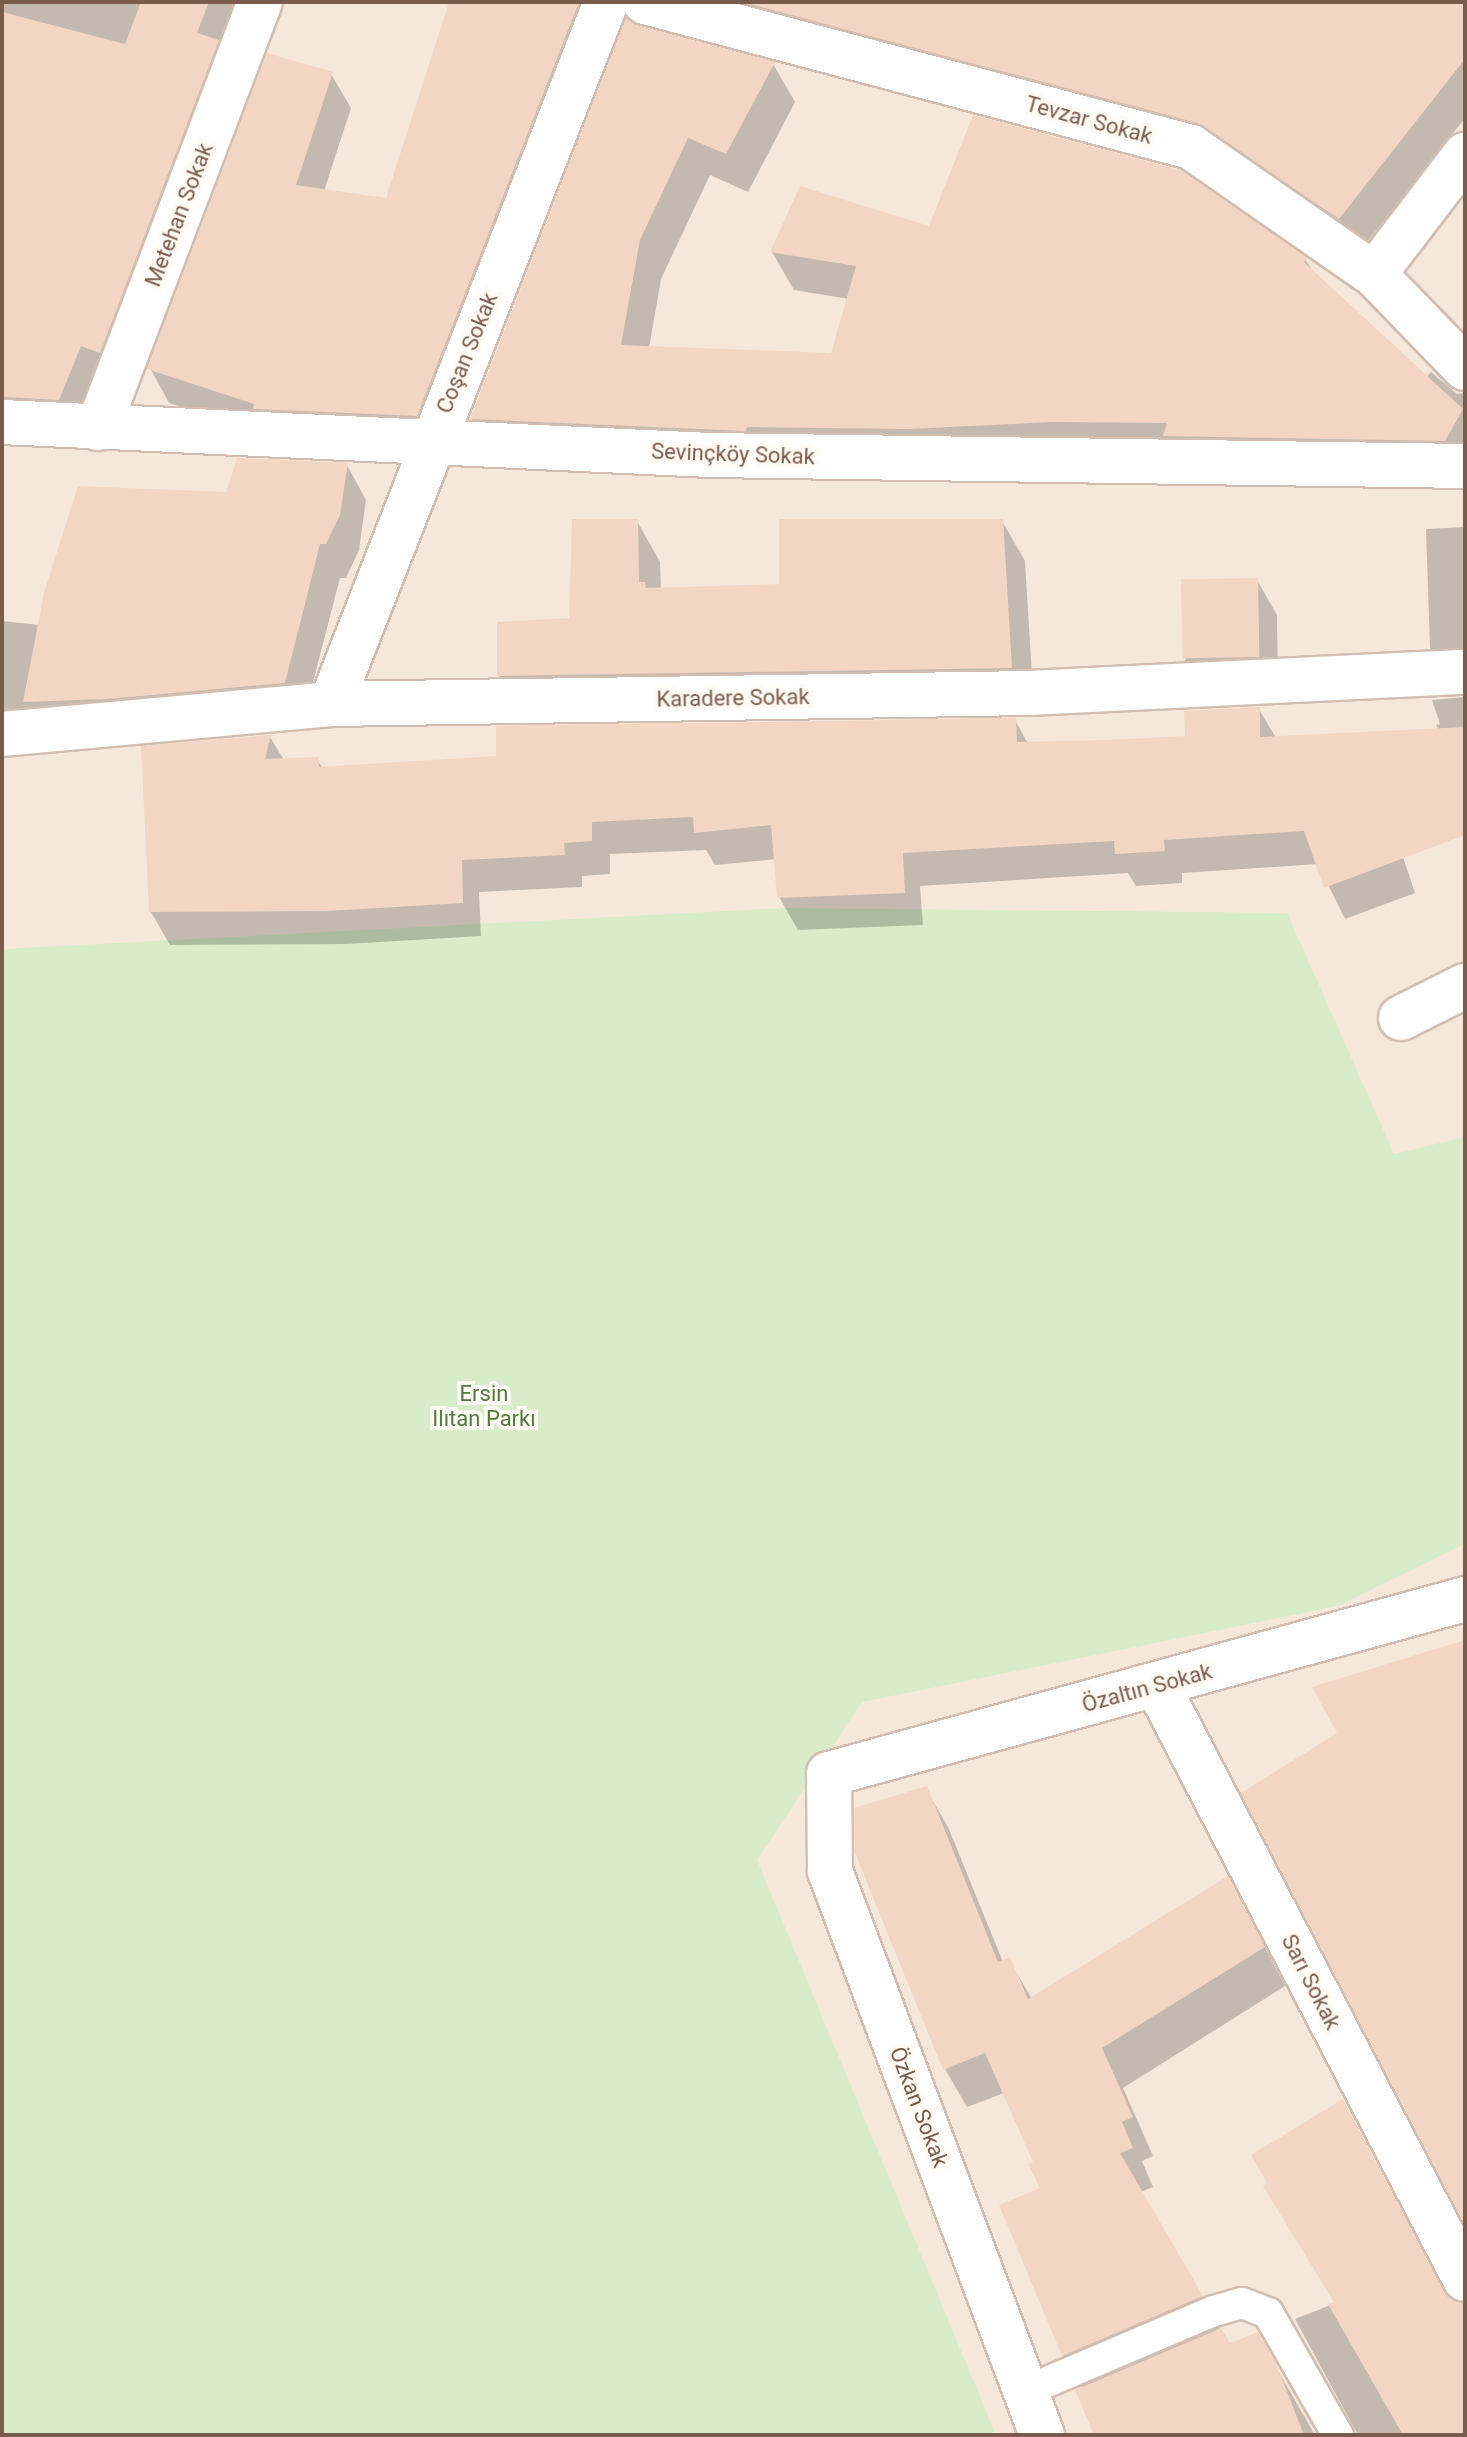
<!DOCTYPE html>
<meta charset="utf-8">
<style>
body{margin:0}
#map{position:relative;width:1467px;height:2437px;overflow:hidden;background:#fdf6ec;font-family:Roboto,sans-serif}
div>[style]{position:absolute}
.residential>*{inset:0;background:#f5e8da;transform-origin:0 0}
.green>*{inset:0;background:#d8ecc9}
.shadow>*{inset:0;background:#0003}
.building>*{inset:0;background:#f3d5c3;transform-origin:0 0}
.roads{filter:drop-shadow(2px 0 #d1beb0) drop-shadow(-2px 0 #d1beb0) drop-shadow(0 2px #d1beb0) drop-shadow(0 -2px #d1beb0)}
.service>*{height:30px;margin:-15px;padding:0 15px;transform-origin:15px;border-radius:15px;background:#fff}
.minor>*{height:44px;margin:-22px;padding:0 22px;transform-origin:22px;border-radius:22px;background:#fff}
span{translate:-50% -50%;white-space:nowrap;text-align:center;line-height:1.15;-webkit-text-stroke:8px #fffaf3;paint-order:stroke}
.street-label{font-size:22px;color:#7a5c4d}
.park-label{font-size:22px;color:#537a41}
.frame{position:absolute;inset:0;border:4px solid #7a5c4d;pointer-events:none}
</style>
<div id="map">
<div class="residential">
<i style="left:2px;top:2px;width:1463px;height:2433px"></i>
</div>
<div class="green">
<i style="clip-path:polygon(783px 908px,1287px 913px,1394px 1154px,1465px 1137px,1465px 1544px,1338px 1606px,862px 1702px,757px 1860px,996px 2435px,2px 2435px,2px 949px)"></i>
</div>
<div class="shadow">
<i style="clip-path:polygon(2px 2px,240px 2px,79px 433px,2px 417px)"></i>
<i style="clip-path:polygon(451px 2px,1465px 2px,1465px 118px,1359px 252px,1219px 157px,622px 11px,436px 450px,271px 437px,169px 403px,150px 368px,331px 74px,351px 108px,324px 191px,388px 200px)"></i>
<i style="clip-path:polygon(638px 28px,773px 64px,795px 102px,748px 192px,710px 175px,661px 279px,649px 348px,833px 355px,849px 299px,794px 290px,772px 252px,930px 229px,1305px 259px,1314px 273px,1426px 377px,1431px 372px,1457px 394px,1465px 393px,1465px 478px,494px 457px,472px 419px)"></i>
<i style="clip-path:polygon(347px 465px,366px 500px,359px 550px,346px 578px,340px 578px,304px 717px,2px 736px,2px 621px,40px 625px,228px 494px)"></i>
<i style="clip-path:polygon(637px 521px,660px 562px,661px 590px,781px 586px,1002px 521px,1025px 561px,1034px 708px,522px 716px,499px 676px,571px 619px)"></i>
<i style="clip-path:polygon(1465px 527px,1465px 684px,1450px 683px,1430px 648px,1426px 529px)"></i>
<i style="clip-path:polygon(1257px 580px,1277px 615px,1278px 692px,1205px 695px,1185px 660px)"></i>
<i style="clip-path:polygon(1465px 697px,1465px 790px,1436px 725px,1440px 724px,1432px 700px)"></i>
<i style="clip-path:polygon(1259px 709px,1276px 738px,1373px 767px,1415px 893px,1345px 919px,1318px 864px,1182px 873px,1182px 883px,1136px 886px,1128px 873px,920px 886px,923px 925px,798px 930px,779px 897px,776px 859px,715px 865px,706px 850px,610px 854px,610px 874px,582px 876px,582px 887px,479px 892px,481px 936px,347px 944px,170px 945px,151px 912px,270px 737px,284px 760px,317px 759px,323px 769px,1015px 720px,1028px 744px,1187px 738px)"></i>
<i style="clip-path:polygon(926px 1789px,948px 1827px,1003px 1962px,1009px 1960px,1032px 1999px,1249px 1917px,1285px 1986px,1123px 2088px,1153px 2156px,1142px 2161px,1153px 2187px,1141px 2192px,1229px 2345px,1257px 2334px,1315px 2435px,1096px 2435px,1083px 2389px,1063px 2355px,1002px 2206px,1042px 2189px,1035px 2163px,1004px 2093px,967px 2107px,945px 2069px)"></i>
<i style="clip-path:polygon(1343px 2101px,1446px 2297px,1465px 2306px,1465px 2435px,1358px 2435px,1295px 2319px,1336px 2303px)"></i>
</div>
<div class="building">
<i style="clip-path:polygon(141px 2px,209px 2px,197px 33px,219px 40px,100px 353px,81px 346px,59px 400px,2px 397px,2px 12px,125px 44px)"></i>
<i style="clip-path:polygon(449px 2px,579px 2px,417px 416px,253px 409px,254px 404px,147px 369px,267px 53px,333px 72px,296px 185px,386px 198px)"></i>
<i style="clip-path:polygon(742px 2px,1465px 2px,1465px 59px,1339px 219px,1197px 123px)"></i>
<i style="clip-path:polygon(626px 18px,639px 26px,775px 62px,726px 154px,688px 138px,640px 240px,621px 345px,831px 353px,856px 266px,770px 252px,800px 186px,929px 226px,973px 115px,1180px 170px,1307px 258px,1304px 262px,1463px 409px,1445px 441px,1163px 436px,1167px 423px,1053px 422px,908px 429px,747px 427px,746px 431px,470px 419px)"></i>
<i style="clip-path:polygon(237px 458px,348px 463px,340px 515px,326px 544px,320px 544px,285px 683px,108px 699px,23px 702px,44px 593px,78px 486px,226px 492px)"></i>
<i style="clip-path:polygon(572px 519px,638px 519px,639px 582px,645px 582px,646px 588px,779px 584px,779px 519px,1003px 519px,1012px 668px,497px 676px,497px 622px,569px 618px)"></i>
<i style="left:1258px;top:578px;width:79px;height:77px;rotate:89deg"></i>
<i style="clip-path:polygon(1260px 707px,1260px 737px,1465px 727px,1465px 835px,1324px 888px,1304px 831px,1164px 840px,1165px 851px,1115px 854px,1114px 841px,903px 853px,905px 893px,777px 898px,771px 825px,694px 833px,693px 817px,592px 822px,592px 841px,564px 843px,565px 855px,462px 860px,463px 903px,327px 911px,149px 912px,141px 746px,271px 735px,265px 759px,318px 757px,319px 767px,496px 756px,496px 726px,1016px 718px,1017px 742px,1107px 740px,1185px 736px,1184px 711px)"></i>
<i style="clip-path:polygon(1465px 1640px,1465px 2225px,1241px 1793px,1337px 1733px,1312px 1687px)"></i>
<i style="clip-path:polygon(927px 1786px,998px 1962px,1010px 1957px,1028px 1999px,1228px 1876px,1265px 1947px,1102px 2048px,1133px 2117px,1122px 2122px,1133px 2148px,1120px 2153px,1203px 2296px,1062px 2356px,999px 2205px,1040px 2188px,1028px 2164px,1033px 2162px,985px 2053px,943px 2070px,855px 1853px,854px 1808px)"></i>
<i style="clip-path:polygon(1343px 2099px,1443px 2290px,1452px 2300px,1465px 2304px,1465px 2435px,1403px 2435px,1328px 2304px,1334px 2302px,1263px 2186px,1267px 2183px,1251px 2155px)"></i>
<i style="clip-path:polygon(1221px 2328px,1230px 2343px,1258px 2332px,1275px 2361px,1304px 2435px,1094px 2435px,1075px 2390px)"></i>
</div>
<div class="roads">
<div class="service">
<i style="left:1026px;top:2391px;width:204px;rotate:-23.1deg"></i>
<i style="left:1214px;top:2311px;width:29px;rotate:-16deg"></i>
<i style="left:1242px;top:2303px;width:28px;rotate:21deg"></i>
<i style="left:1268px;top:2313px;width:141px;rotate:60.2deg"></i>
</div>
<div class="minor">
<i style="left:645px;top:2px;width:565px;rotate:14.87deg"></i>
<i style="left:1191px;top:147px;width:223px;rotate:34.8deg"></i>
<i style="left:1374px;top:274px;width:131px;rotate:45.9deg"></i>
<i style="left:1374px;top:274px;width:150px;rotate:-52.6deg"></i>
<i style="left:2px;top:422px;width:708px;rotate:2.67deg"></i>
<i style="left:709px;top:455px;width:756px;rotate:0.83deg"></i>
<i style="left:98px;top:428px;width:456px;rotate:-69.2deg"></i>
<i style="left:331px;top:704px;width:754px;rotate:-68.61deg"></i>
<i style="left:2px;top:734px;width:330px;rotate:-5.2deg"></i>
<i style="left:331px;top:704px;width:699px;rotate:-0.9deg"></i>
<i style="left:1030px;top:693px;width:436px;rotate:-2.8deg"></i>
<i style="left:1401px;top:1018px;width:72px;rotate:-26.6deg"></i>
<i style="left:1157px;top:1685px;width:669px;rotate:62.59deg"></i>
<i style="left:1042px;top:2435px;width:603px;rotate:-110.6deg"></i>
<i style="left:830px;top:1871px;width:97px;rotate:-90.6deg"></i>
<i style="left:829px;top:1774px;width:660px;rotate:-15.38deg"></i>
</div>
</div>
<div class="street-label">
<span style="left:1089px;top:120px;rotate:15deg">Tevzar Sokak</span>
<span style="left:179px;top:215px;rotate:-69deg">Metehan Sokak</span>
<span style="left:467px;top:353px;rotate:-68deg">Coşan Sokak</span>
<span style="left:733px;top:454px;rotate:2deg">Sevinçköy Sokak</span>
<span style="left:733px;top:698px;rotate:-1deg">Karadere Sokak</span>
<span style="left:1147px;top:1688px;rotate:-15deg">Özaltın Sokak</span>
<span style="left:1311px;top:1982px;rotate:63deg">Sarı Sokak</span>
<span style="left:919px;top:2107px;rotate:69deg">Özkan Sokak</span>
</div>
<div class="park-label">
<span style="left:484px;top:1406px">Ersin<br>Ilıtan Parkı</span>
</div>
<div class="frame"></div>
</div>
